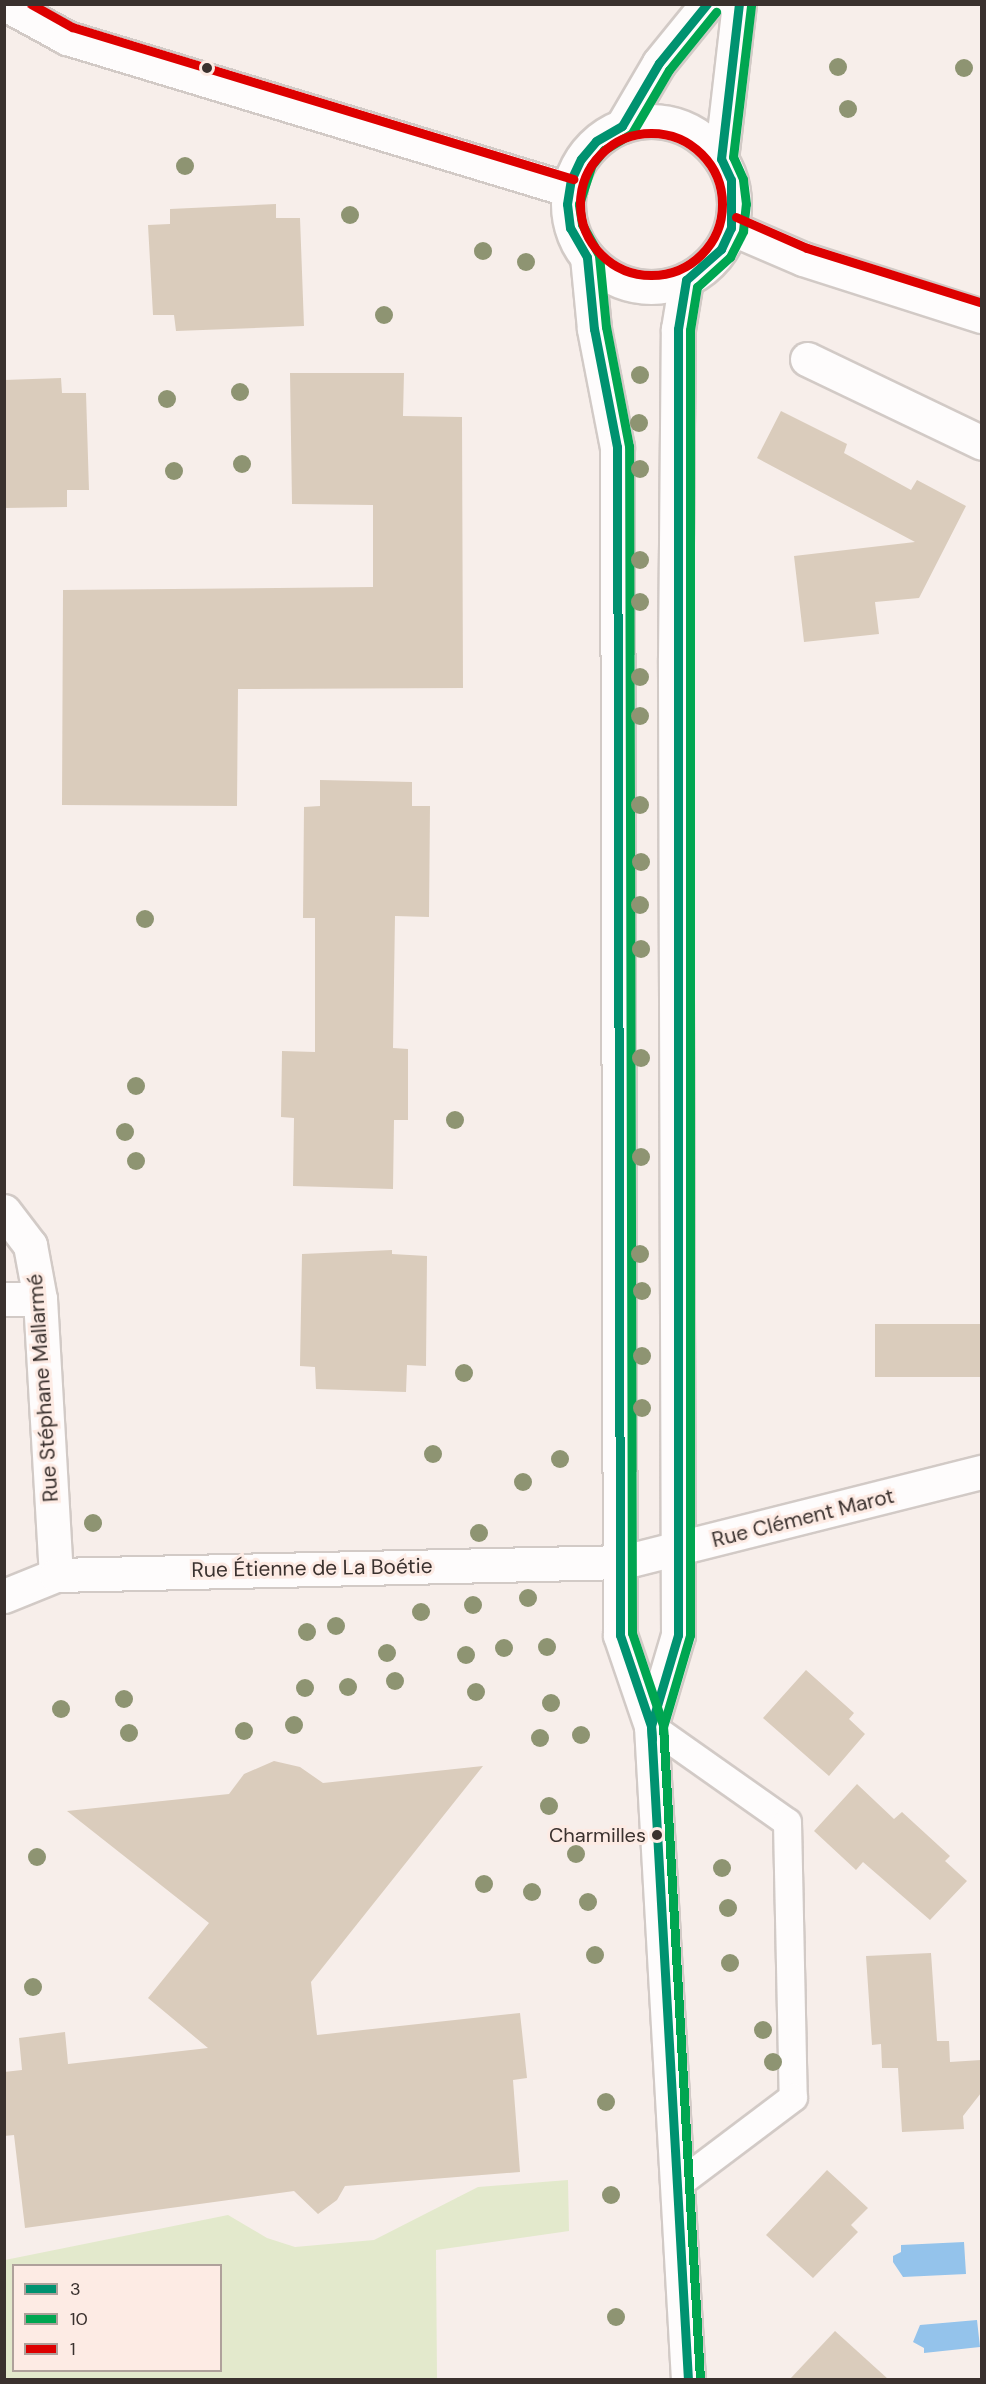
<!DOCTYPE html>
<meta charset="utf-8">
<style>
body{margin:0}
#map{position:relative;width:986px;height:2384px;overflow:hidden;background:#f7eeea;font-family:"DM Sans",sans-serif}
div>[style]{position:absolute}
.green>*{inset:0;background:#e3e9cc}
.water>*{inset:0;background:#94c3eb}
.building>*{inset:0;background:#daccbc;transform-origin:0 0}
.roads{filter:drop-shadow(2px 0 #d2cac6) drop-shadow(-2px 0 #d2cac6) drop-shadow(0 2px #d2cac6) drop-shadow(0 -2px #d2cac6)}
.lane>*{height:27px;margin:-13.5px;padding:0 13.5px;transform-origin:13.5px;border-radius:13.5px;background:#fefcfc}
.street>*{height:33px;margin:-16.5px;padding:0 16.5px;transform-origin:16.5px;border-radius:16.5px;background:#fefcfc}
.secondary>*{height:33px;margin:-16.5px;padding:0 16.5px;transform-origin:16.5px;border-radius:16.5px;background:#fefcfc}
.secondary>.ring{margin:-16.5px;padding:0;box-sizing:content-box;background:none;border:33px solid #fefcfc;border-radius:50%}
.bus-1>*{height:9px;margin:-4.5px;padding:0 4.5px;transform-origin:4.5px;border-radius:4.5px;background:#009270}
.bus-2>*{height:9px;margin:-4.5px;padding:0 4.5px;transform-origin:4.5px;border-radius:4.5px;background:#00a651}
.bus-3>*{height:9px;margin:-4.5px;padding:0 4.5px;transform-origin:4.5px;border-radius:4.5px;background:#d00}
.bus-3>.ring{margin:-4.5px;padding:0;box-sizing:content-box;background:none;border:9px solid #d00;border-radius:50%}
.trees>*{width:18px;height:18px;margin:-9px;border-radius:50%;background:#8e9472}
.dots>*{width:16px;height:16px;translate:-50% -50%;box-sizing:border-box;border:3px solid #fdebe4;border-radius:50%}
span{translate:-50% -50%;white-space:nowrap;text-align:center;line-height:1.15;-webkit-text-stroke:6px #fdebe4;paint-order:stroke}
.bus-label{font-size:20px;color:#3a312e}
.right{translate:-100% -50%;text-align:right}
.street-label{font-size:21px;color:#3a312e}
.frame{position:absolute;inset:0;border:6px solid #3a312e;pointer-events:none}
.legend{position:absolute;left:12px;top:2264px;width:210px;height:108px;box-sizing:border-box;background:#fdebe4;border:2px solid #afa19b;margin:0;padding:8px 10px;list-style:none;font-size:18px;color:#3a312e}
.legend li{display:flex;align-items:center;gap:12px;height:30px}
.legend b{width:30px;border:2px solid #afa19b}
</style>
<div id="map">
<div class="green">
<i style="clip-path:polygon(evenodd,568px 2180px,569px 2231px,436px 2250px,437px 2379px,5px 2379px,5px 2260px,228px 2215px,267px 2238px,295px 2247px,374px 2240px,478px 2187px,568px 2180px,14px 2266px,220px 2266px,220px 2370px,14px 2370px,14px 2266px)"></i>
</div>
<div class="water">
<i style="clip-path:polygon(964px 2242px,966px 2274px,903px 2277px,893px 2262px,893px 2256px,901px 2252px,901px 2245px)"></i>
<i style="clip-path:polygon(977px 2320px,980px 2347px,924px 2353px,924px 2348px,913px 2342px,920px 2325px)"></i>
</div>
<div class="building">
<i style="clip-path:polygon(276px 204px,276px 218px,300px 218px,304px 326px,176px 331px,174px 315px,153px 315px,148px 225px,170px 224px,170px 209px)"></i>
<i style="clip-path:polygon(290px 373px,404px 373px,403px 416px,462px 417px,463px 688px,238px 689px,237px 806px,62px 805px,63px 590px,373px 587px,373px 505px,292px 504px)"></i>
<i style="clip-path:polygon(61px 378px,62px 393px,86px 393px,89px 490px,67px 490px,67px 507px,4px 508px,4px 380px)"></i>
<i style="clip-path:polygon(781px 411px,847px 444px,844px 453px,911px 490px,917px 480px,966px 506px,919px 598px,875px 602px,879px 634px,804px 642px,794px 556px,915px 542px,757px 458px)"></i>
<i style="clip-path:polygon(320px 780px,412px 782px,412px 806px,430px 806px,429px 917px,395px 916px,393px 1048px,408px 1049px,408px 1120px,394px 1120px,393px 1189px,293px 1186px,294px 1118px,281px 1117px,282px 1051px,315px 1052px,315px 918px,303px 918px,304px 807px,320px 806px)"></i>
<i style="clip-path:polygon(392px 1250px,392px 1254px,427px 1256px,426px 1366px,407px 1365px,406px 1392px,316px 1389px,315px 1367px,300px 1366px,302px 1254px)"></i>
<i style="left:981px;top:1324px;width:53px;height:106px;rotate:90deg"></i>
<i style="clip-path:polygon(806px 1670px,854px 1713px,849px 1719px,865px 1734px,829px 1776px,763px 1718px)"></i>
<i style="clip-path:polygon(274px 1761px,300px 1767px,323px 1783px,483px 1766px,311px 1982px,317px 2035px,520px 2013px,527px 2078px,513px 2080px,520px 2172px,345px 2186px,337px 2200px,318px 2214px,294px 2191px,25px 2228px,14px 2135px,4px 2136px,4px 2072px,22px 2070px,19px 2038px,65px 2032px,68px 2064px,208px 2048px,148px 1998px,209px 1923px,67px 1811px,229px 1794px,244px 1774px)"></i>
<i style="clip-path:polygon(857px 1784px,894px 1819px,902px 1812px,950px 1856px,945px 1861px,967px 1881px,930px 1920px,863px 1862px,856px 1870px,814px 1831px)"></i>
<i style="clip-path:polygon(931px 1953px,937px 2041px,949px 2041px,950px 2062px,981px 2060px,981px 2093px,963px 2116px,964px 2129px,902px 2132px,898px 2068px,882px 2068px,881px 2044px,872px 2045px,866px 1956px)"></i>
<i style="clip-path:polygon(827px 2170px,868px 2208px,851px 2225px,858px 2232px,813px 2278px,766px 2235px)"></i>
<i style="clip-path:polygon(835px 2331px,888px 2379px,790px 2379px)"></i>
</div>
<div class="roads">
<div class="lane">
<i style="left:651px;top:1726px;width:166px;rotate:35.2deg"></i>
<i style="left:787px;top:1822px;width:275px;rotate:88.8deg"></i>
<i style="left:793px;top:2097px;width:148px;rotate:143deg"></i>
</div>
<div class="street">
<i style="left:5px;top:4px;width:71px;rotate:28.7deg"></i>
<i style="left:67px;top:38px;width:525px;rotate:16.81deg"></i>
<i style="left:731px;top:228px;width:78px;rotate:23.3deg"></i>
<i style="left:803px;top:259px;width:188px;rotate:17.7deg"></i>
<i style="left:807px;top:359px;width:194px;rotate:25.6deg"></i>
<i style="left:4px;top:1211px;width:43px;rotate:52.6deg"></i>
<i style="left:30px;top:1245px;width:55px;rotate:79.5deg"></i>
<i style="left:40px;top:1299px;width:276px;rotate:86.7deg"></i>
<i style="left:4px;top:1299px;width:36px"></i>
<i style="left:4px;top:1596px;width:56px;rotate:-22deg"></i>
<i style="left:56px;top:1575px;width:567px;rotate:-1.31deg"></i>
<i style="left:623px;top:1562px;width:370px;rotate:-14.1deg"></i>
</div>
<div class="secondary">
<i class="ring" style="left:568px;top:121px;width:133px;height:133px"></i>
<i style="left:622px;top:126px;width:73px;rotate:-59.6deg"></i>
<i style="left:659px;top:63px;width:76px;rotate:-50.9deg"></i>
<i style="left:721px;top:159px;width:156px;rotate:-83.4deg"></i>
<i style="left:587px;top:257px;width:72px;rotate:84.4deg"></i>
<i style="left:594px;top:329px;width:120px;rotate:79deg"></i>
<i style="left:617px;top:447px;width:1188px;rotate:89.86deg"></i>
<i style="left:620px;top:1635px;width:96px;rotate:71.2deg"></i>
<i style="left:651px;top:1726px;width:655px;rotate:86.76deg"></i>
<i style="left:651px;top:1726px;width:95px;rotate:-73.5deg"></i>
<i style="left:678px;top:1635px;width:977px;rotate:-90.18deg"></i>
<i style="left:675px;top:658px;width:329px;rotate:-89.5deg"></i>
<i style="left:678px;top:329px;width:50px;rotate:-80.7deg"></i>
</div>
</div>
<div class="bus-1">
<i style="left:652px;top:1739px;width:13px;rotate:-94deg"></i>
<i style="left:651px;top:1726px;width:95px;rotate:-73.5deg"></i>
<i style="left:678px;top:1635px;width:1306px;rotate:-90deg"></i>
<i style="left:678px;top:329px;width:50px;rotate:-80.7deg"></i>
<i style="left:686px;top:280px;width:47px;rotate:-41.5deg"></i>
<i style="left:721px;top:249px;width:23px;rotate:-65deg"></i>
<i style="left:731px;top:228px;width:48px;rotate:-90deg"></i>
<i style="left:731px;top:180px;width:23px;rotate:-115deg"></i>
<i style="left:721px;top:159px;width:156px;rotate:-83.4deg"></i>
<i style="left:688px;top:2380px;width:655px;rotate:-93.24deg"></i>
<i style="left:651px;top:1726px;width:96px;rotate:-108.8deg"></i>
<i style="left:620px;top:1635px;width:1188px;rotate:-90.14deg"></i>
<i style="left:617px;top:447px;width:120px;rotate:-101deg"></i>
<i style="left:594px;top:329px;width:72px;rotate:-95.6deg"></i>
<i style="left:587px;top:257px;width:34px;rotate:-120deg"></i>
<i style="left:570px;top:228px;width:24px;rotate:-97deg"></i>
<i style="left:567px;top:204px;width:24px;rotate:-81deg"></i>
<i style="left:571px;top:180px;width:23px;rotate:-65deg"></i>
<i style="left:581px;top:159px;width:23px;rotate:-50deg"></i>
<i style="left:596px;top:141px;width:30px;rotate:-30deg"></i>
<i style="left:622px;top:126px;width:73px;rotate:-59.6deg"></i>
<i style="left:659px;top:63px;width:76px;rotate:-50.9deg"></i>
</div>
<div class="bus-2">
<i style="left:664px;top:1738px;width:11px;rotate:-95deg"></i>
<i style="left:663px;top:1727px;width:96px;rotate:-73.6deg"></i>
<i style="left:690px;top:1635px;width:1305px;rotate:-90deg"></i>
<i style="left:690px;top:330px;width:44px;rotate:-80.8deg"></i>
<i style="left:697px;top:287px;width:45px;rotate:-42.3deg"></i>
<i style="left:730px;top:257px;width:29px;rotate:-63deg"></i>
<i style="left:743px;top:231px;width:27px;rotate:-84deg"></i>
<i style="left:746px;top:204px;width:25px;rotate:-97deg"></i>
<i style="left:743px;top:179px;width:24px;rotate:-114deg"></i>
<i style="left:733px;top:157px;width:153px;rotate:-83.2deg"></i>
<i style="left:700px;top:2379px;width:655px;rotate:-93.24deg"></i>
<i style="left:663px;top:1725px;width:97px;rotate:-108.6deg"></i>
<i style="left:632px;top:1633px;width:1187px;rotate:-90.14deg"></i>
<i style="left:629px;top:446px;width:121px;rotate:-100.9deg"></i>
<i style="left:606px;top:327px;width:72px;rotate:-95.6deg"></i>
<i style="left:599px;top:255px;width:35px;rotate:-119deg"></i>
<i style="left:582px;top:224px;width:20px;rotate:-99deg"></i>
<i style="left:579px;top:204px;width:40px;rotate:-72deg"></i>
<i style="left:591px;top:166px;width:21px;rotate:-51deg"></i>
<i style="left:604px;top:150px;width:33px;rotate:-31deg"></i>
<i style="left:632px;top:133px;width:73px;rotate:-59.6deg"></i>
<i style="left:669px;top:70px;width:75px;rotate:-51deg"></i>
</div>
<div class="bus-3">
<i style="left:31px;top:4px;width:47px;rotate:29.3deg"></i>
<i style="left:72px;top:27px;width:524px;rotate:16.88deg"></i>
<i class="ring" style="left:580px;top:133px;width:133px;height:133px"></i>
<i style="left:736px;top:217px;width:77px;rotate:23.6deg"></i>
<i style="left:807px;top:248px;width:183px;rotate:17.4deg"></i>
</div>
<div class="trees">
<i style="left:838px;top:67px"></i>
<i style="left:964px;top:68px"></i>
<i style="left:848px;top:109px"></i>
<i style="left:185px;top:166px"></i>
<i style="left:350px;top:215px"></i>
<i style="left:483px;top:251px"></i>
<i style="left:526px;top:262px"></i>
<i style="left:384px;top:315px"></i>
<i style="left:640px;top:375px"></i>
<i style="left:240px;top:392px"></i>
<i style="left:167px;top:399px"></i>
<i style="left:639px;top:423px"></i>
<i style="left:242px;top:464px"></i>
<i style="left:640px;top:469px"></i>
<i style="left:174px;top:471px"></i>
<i style="left:640px;top:560px"></i>
<i style="left:640px;top:602px"></i>
<i style="left:640px;top:677px"></i>
<i style="left:640px;top:716px"></i>
<i style="left:640px;top:805px"></i>
<i style="left:641px;top:862px"></i>
<i style="left:640px;top:905px"></i>
<i style="left:145px;top:919px"></i>
<i style="left:641px;top:949px"></i>
<i style="left:641px;top:1058px"></i>
<i style="left:136px;top:1086px"></i>
<i style="left:455px;top:1120px"></i>
<i style="left:125px;top:1132px"></i>
<i style="left:641px;top:1157px"></i>
<i style="left:136px;top:1161px"></i>
<i style="left:640px;top:1254px"></i>
<i style="left:642px;top:1291px"></i>
<i style="left:642px;top:1356px"></i>
<i style="left:464px;top:1373px"></i>
<i style="left:642px;top:1408px"></i>
<i style="left:433px;top:1454px"></i>
<i style="left:560px;top:1459px"></i>
<i style="left:523px;top:1482px"></i>
<i style="left:93px;top:1523px"></i>
<i style="left:479px;top:1533px"></i>
<i style="left:528px;top:1598px"></i>
<i style="left:473px;top:1605px"></i>
<i style="left:421px;top:1612px"></i>
<i style="left:336px;top:1626px"></i>
<i style="left:307px;top:1632px"></i>
<i style="left:547px;top:1647px"></i>
<i style="left:504px;top:1648px"></i>
<i style="left:387px;top:1653px"></i>
<i style="left:466px;top:1655px"></i>
<i style="left:395px;top:1681px"></i>
<i style="left:348px;top:1687px"></i>
<i style="left:305px;top:1688px"></i>
<i style="left:476px;top:1692px"></i>
<i style="left:124px;top:1699px"></i>
<i style="left:551px;top:1703px"></i>
<i style="left:61px;top:1709px"></i>
<i style="left:294px;top:1725px"></i>
<i style="left:244px;top:1731px"></i>
<i style="left:129px;top:1733px"></i>
<i style="left:581px;top:1735px"></i>
<i style="left:540px;top:1738px"></i>
<i style="left:549px;top:1806px"></i>
<i style="left:576px;top:1854px"></i>
<i style="left:37px;top:1857px"></i>
<i style="left:722px;top:1868px"></i>
<i style="left:484px;top:1884px"></i>
<i style="left:532px;top:1892px"></i>
<i style="left:588px;top:1902px"></i>
<i style="left:728px;top:1908px"></i>
<i style="left:595px;top:1955px"></i>
<i style="left:730px;top:1963px"></i>
<i style="left:33px;top:1987px"></i>
<i style="left:763px;top:2030px"></i>
<i style="left:773px;top:2062px"></i>
<i style="left:606px;top:2102px"></i>
<i style="left:611px;top:2195px"></i>
<i style="left:616px;top:2317px"></i>
</div>
<div class="dots">
<i style="left:207px;top:68px;background:#3a312e"></i>
<i style="left:657px;top:1835px;background:#3a312e"></i>
</div>
<div class="bus-label">
<span class="right" style="left:646px;top:1835px">Charmilles</span>
</div>
<div class="street-label">
<span style="left:43px;top:1388px;rotate:-94deg">Rue Stéphane Mallarmé</span>
<span style="left:803px;top:1518px;rotate:-14deg">Rue Clément Marot</span>
<span style="left:312px;top:1568px;rotate:-1deg">Rue Étienne de La Boétie</span>
</div>
<div class="frame"></div>
<ul class="legend">
<li><b style="height:8px;background:#009270"></b>3</li>
<li><b style="height:8px;background:#00a651"></b>10</li>
<li><b style="height:8px;background:#d00"></b>1</li>
</ul>
</div>
